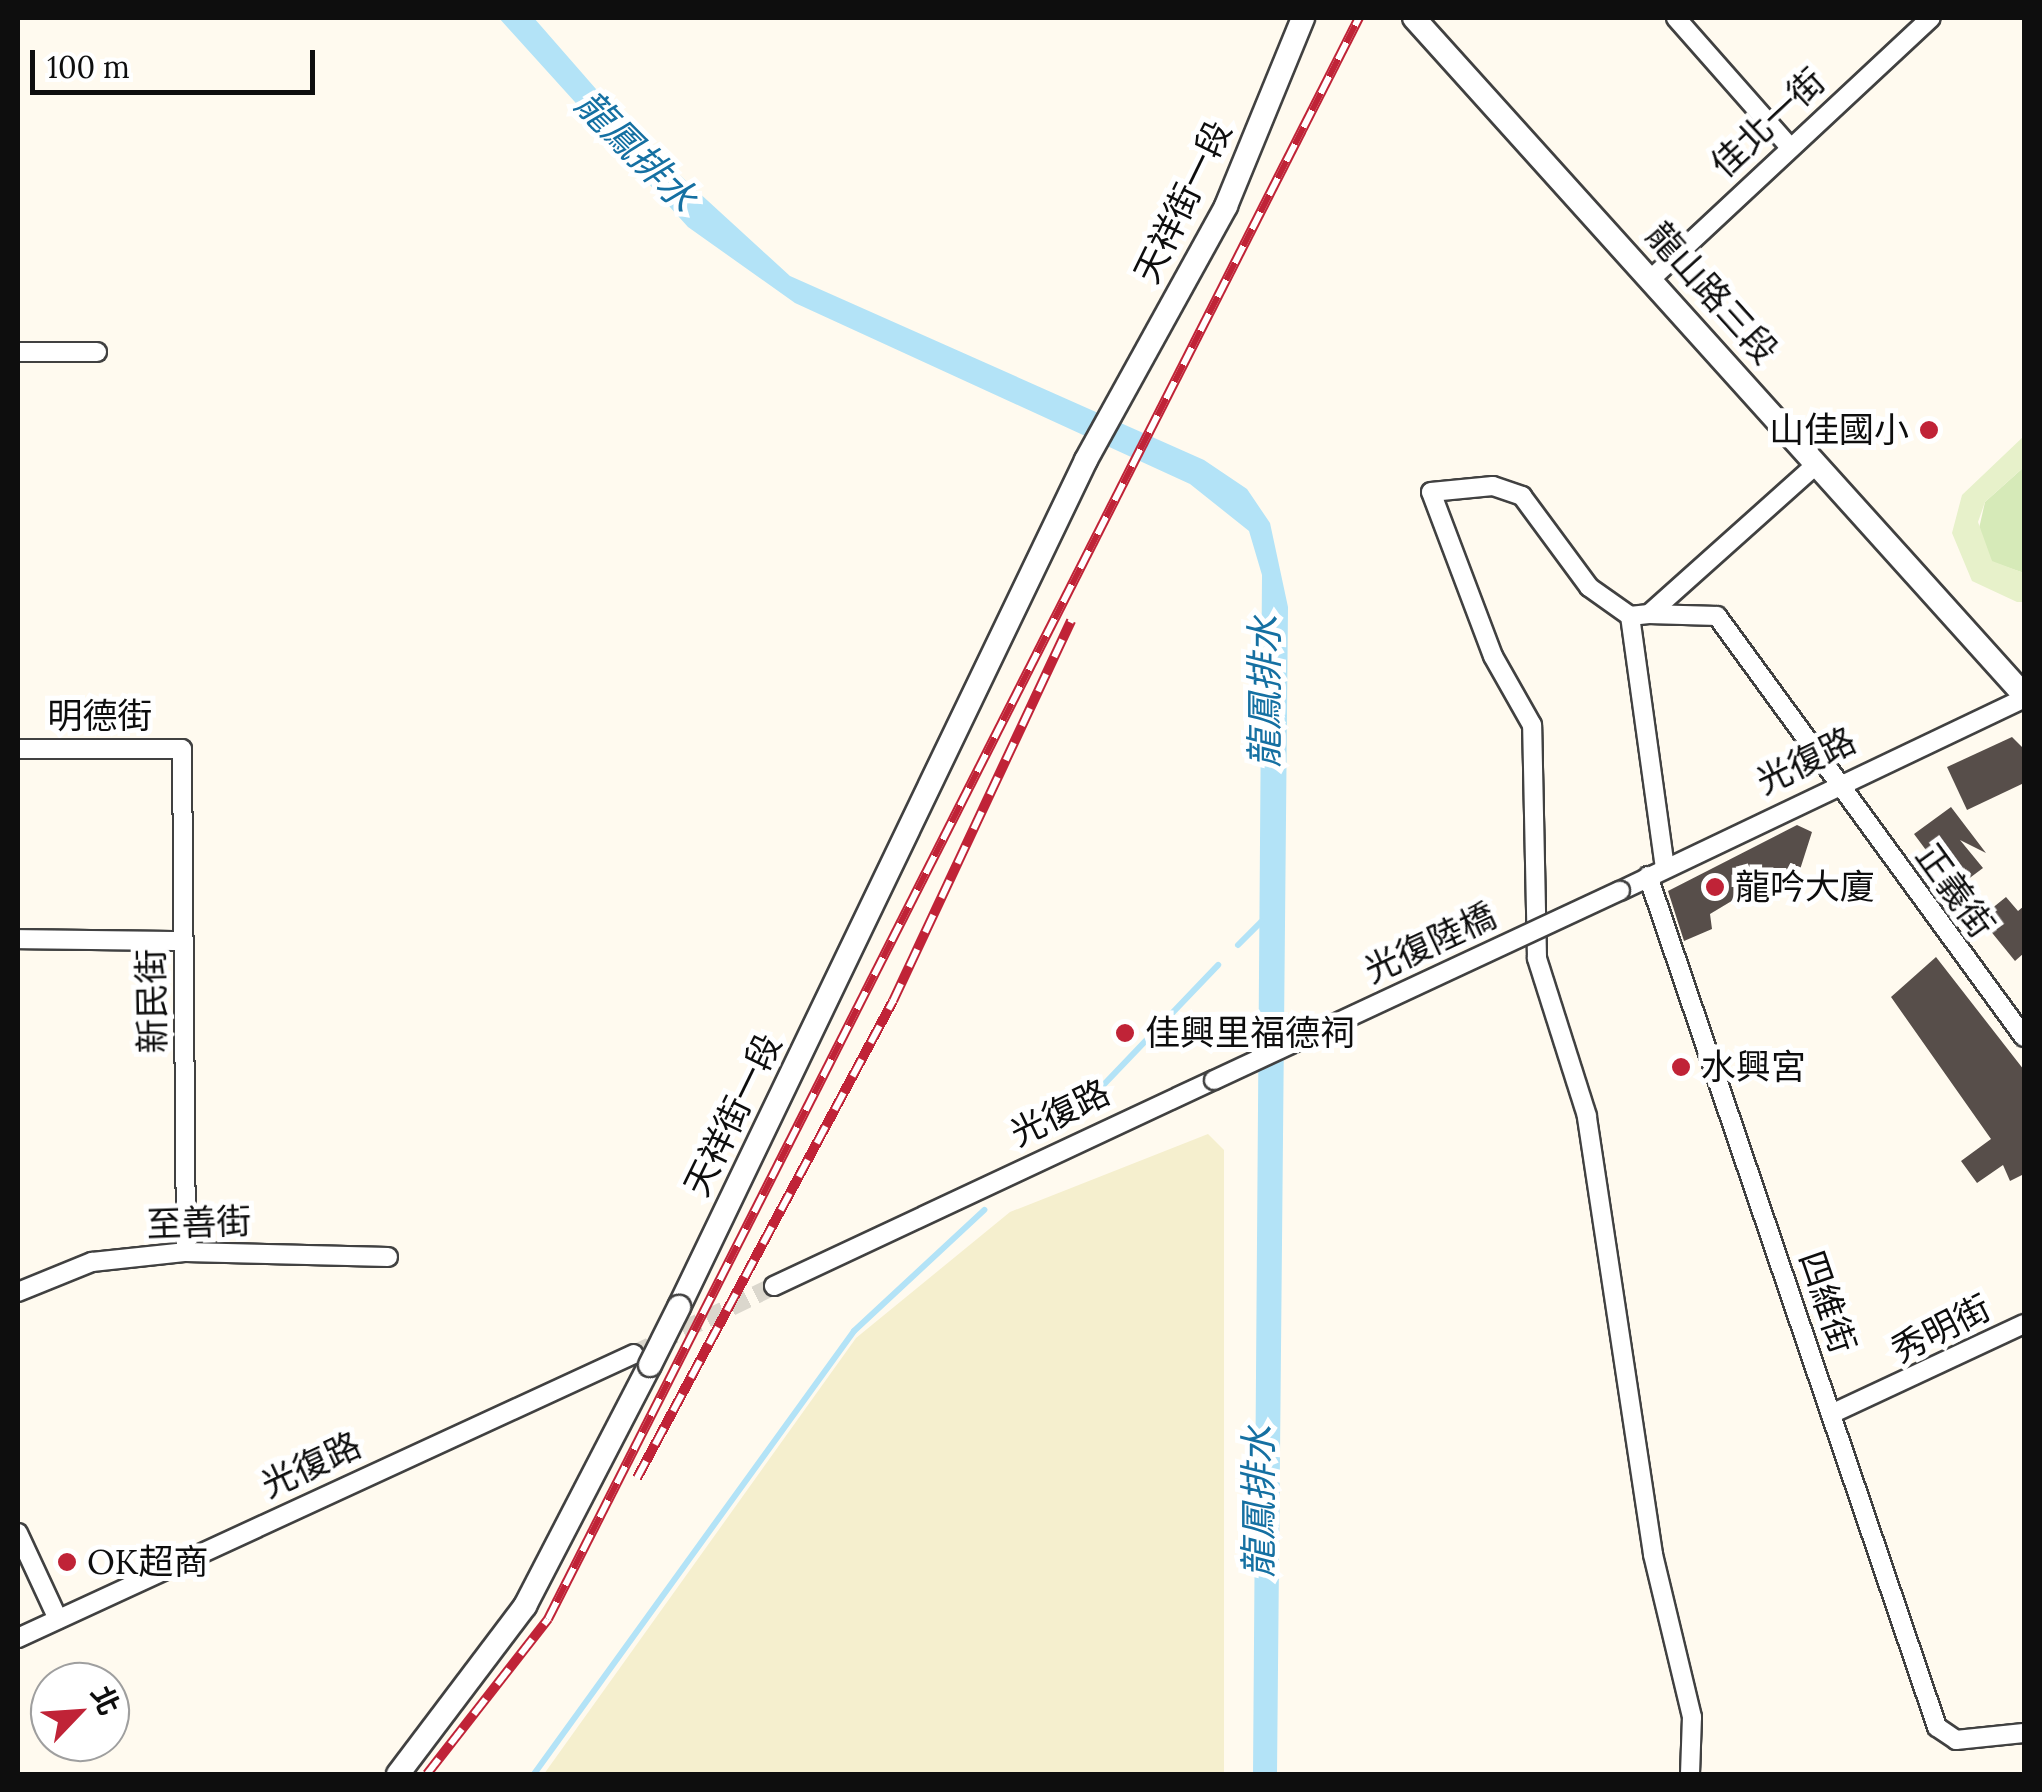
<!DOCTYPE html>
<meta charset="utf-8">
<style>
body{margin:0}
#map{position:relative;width:2042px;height:1792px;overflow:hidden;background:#fffaef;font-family:Lora,"Noto Sans TC",serif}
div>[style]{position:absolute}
.farmland>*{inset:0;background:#f5efce}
.green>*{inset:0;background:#d6eab8}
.pitch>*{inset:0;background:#e7f1ca}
.water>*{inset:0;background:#b3e3f7}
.stream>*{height:6px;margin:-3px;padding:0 3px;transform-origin:3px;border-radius:3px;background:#b3e3f7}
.building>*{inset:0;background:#574e4a}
.minor-tunnel>*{height:18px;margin-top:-9px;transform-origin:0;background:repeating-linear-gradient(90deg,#dbd7cd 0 18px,transparent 0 27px)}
.roads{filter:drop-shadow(2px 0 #414141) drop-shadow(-2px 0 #414141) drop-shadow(0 2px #414141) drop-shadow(0 -2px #414141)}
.minor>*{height:18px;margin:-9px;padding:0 9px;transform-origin:9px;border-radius:9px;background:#fff}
.tertiary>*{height:22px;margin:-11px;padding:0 11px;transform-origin:11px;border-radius:11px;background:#fff}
.rail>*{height:10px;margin-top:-5px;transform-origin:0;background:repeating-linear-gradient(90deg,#fff 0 19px,#c02337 0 38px);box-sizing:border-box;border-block:2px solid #c02337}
.bridges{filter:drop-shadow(2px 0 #414141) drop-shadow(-2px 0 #414141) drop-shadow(0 2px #414141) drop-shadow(0 -2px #414141)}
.minor-bridge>*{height:18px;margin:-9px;padding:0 9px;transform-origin:9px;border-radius:9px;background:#fff}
.tertiary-bridge>*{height:22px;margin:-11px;padding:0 11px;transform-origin:11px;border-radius:11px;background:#fff}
.dots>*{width:28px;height:28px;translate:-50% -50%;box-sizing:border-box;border:5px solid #fff;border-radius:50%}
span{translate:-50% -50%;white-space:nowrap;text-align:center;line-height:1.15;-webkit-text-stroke:10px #fff;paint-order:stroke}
.street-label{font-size:35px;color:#0e0e0e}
.poi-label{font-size:35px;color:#0e0e0e}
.right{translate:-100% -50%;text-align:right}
.left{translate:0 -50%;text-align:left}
.water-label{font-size:38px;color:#1570a2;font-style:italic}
.frame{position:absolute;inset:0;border:20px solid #0e0e0e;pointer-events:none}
.north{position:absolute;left:30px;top:1662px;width:100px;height:100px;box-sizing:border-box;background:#fff;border:2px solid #9f9f9f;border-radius:50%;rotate:65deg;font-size:28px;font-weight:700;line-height:40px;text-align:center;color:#0e0e0e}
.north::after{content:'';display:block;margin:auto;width:35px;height:45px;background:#c02337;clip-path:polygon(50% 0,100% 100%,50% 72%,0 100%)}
.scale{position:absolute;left:30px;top:50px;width:285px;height:45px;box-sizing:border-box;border:5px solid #0e0e0e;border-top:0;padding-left:12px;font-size:30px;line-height:35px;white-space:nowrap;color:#0e0e0e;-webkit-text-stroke:8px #fff;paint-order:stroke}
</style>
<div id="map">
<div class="farmland">
<i style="clip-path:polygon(1208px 1134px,1224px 1150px,1224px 1774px,544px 1774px,856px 1338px,1010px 1212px)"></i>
</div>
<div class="green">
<i style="clip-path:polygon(2024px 467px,2024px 573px,1992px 562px,1978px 533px,1985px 502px)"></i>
</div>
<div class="pitch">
<i style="clip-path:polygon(2024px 436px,2024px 467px,1985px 502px,1978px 522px,1992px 561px,2024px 573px,2024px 602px,2017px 602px,1972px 581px,1952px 533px,1962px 495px)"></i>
</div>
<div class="water">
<i style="clip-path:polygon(499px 18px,534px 18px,637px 136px,790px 276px,1204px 460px,1247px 489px,1270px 523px,1288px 607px,1277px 1774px,1253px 1774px,1262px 575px,1249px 531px,1190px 484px,795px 303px,688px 227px)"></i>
</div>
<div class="stream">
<i style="left:1238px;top:945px;width:33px;rotate:-45deg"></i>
<i style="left:1069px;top:1121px;width:216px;rotate:-46.3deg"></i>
<i style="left:534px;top:1774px;width:546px;rotate:-54.16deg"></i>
<i style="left:854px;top:1331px;width:178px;rotate:-42.9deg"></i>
</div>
<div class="building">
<i style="clip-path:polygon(2012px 737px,2024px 749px,2024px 783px,1967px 810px,1947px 767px)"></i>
<i style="clip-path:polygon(1951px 807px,1986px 853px,1960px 840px,1983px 868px,1955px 889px,1914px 834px)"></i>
<i style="clip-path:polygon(1797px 825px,1812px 832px,1797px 879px,1770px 878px,1710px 914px,1712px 929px,1684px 941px,1668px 891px)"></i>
<i style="clip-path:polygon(2006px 897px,2018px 911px,2024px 906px,2024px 953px,2015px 961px,1980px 918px)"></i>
<i style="clip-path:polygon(1936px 957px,2024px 1070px,2024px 1174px,2010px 1181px,2003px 1165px,1977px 1183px,1961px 1161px,1991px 1139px,1891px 997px)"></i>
</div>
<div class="minor-tunnel">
<i style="left:634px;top:1354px;width:156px;rotate:-25.9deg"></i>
</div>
<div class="roads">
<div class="minor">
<i style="left:1676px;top:18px;width:171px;rotate:48.6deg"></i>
<i style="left:1652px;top:278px;width:381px;rotate:-43deg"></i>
<i style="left:18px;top:352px;width:79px"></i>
<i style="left:1649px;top:614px;width:68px;rotate:1.7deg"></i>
<i style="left:1717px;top:616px;width:521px;rotate:53.9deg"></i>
<i style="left:1630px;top:616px;width:254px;rotate:82.1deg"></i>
<i style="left:18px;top:749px;width:164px"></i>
<i style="left:182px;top:749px;width:503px;rotate:89.54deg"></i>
<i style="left:1648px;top:876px;width:899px;rotate:71.24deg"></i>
<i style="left:1937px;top:1727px;width:23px;rotate:34deg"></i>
<i style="left:1956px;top:1740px;width:68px;rotate:-5.9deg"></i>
<i style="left:1620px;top:891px;width:448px;rotate:-25.5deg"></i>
<i style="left:18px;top:939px;width:166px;rotate:0.7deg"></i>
<i style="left:774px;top:1286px;width:486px;rotate:-25.1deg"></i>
<i style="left:18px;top:1292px;width:80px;rotate:-22.1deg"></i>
<i style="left:92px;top:1262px;width:95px;rotate:-6.1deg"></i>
<i style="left:186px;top:1252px;width:202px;rotate:1.4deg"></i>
<i style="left:1831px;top:1414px;width:213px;rotate:-25deg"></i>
<i style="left:18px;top:1533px;width:95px;rotate:65.1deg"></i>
<i style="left:18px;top:1638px;width:678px;rotate:-24.75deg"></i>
<i style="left:1690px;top:1774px;width:57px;rotate:-88deg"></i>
<i style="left:1692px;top:1717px;width:168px;rotate:-103.5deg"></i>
<i style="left:1653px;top:1554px;width:443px;rotate:-98.6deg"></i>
<i style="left:1587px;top:1116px;width:166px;rotate:-107.6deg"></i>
<i style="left:1537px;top:958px;width:233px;rotate:-91.2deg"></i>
<i style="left:1532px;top:725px;width:79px;rotate:-119.5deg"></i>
<i style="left:1493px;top:656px;width:175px;rotate:-110.7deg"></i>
<i style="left:1431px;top:492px;width:62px;rotate:-5.5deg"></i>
<i style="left:1493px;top:486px;width:31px;rotate:19deg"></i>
<i style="left:1522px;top:496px;width:113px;rotate:53.6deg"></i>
<i style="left:1589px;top:587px;width:50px;rotate:35.3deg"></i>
<i style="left:1630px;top:616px;width:19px;rotate:-6deg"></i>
<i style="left:1649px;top:614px;width:225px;rotate:-41.8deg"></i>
</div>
<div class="tertiary">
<i style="left:1414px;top:18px;width:911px;rotate:47.98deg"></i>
<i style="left:679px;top:1307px;width:940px;rotate:-64.33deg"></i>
<i style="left:1086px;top:460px;width:290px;rotate:-61.1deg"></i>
<i style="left:1226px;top:206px;width:203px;rotate:-67.7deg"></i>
<i style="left:398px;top:1774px;width:211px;rotate:-52.9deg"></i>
<i style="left:525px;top:1606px;width:271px;rotate:-62.6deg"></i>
</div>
</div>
<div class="rail">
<i style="left:637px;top:1478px;width:541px;rotate:-61.78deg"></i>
<i style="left:893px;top:1001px;width:420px;rotate:-64.9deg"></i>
<i style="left:427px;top:1774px;width:197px;rotate:-52deg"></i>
<i style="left:548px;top:1619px;width:1795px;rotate:-63.14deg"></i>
</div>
<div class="bridges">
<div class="minor-bridge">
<i style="left:1214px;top:1080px;width:448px;rotate:-25deg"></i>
</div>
<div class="tertiary-bridge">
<i style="left:650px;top:1365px;width:65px;rotate:-63.4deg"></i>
</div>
</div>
<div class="dots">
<i style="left:1929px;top:430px;background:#c02337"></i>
<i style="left:1715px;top:887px;background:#c02337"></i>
<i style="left:1125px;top:1033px;background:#c02337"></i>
<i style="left:1681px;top:1067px;background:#c02337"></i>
<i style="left:67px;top:1562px;background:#c02337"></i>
</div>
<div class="street-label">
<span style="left:1768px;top:123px;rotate:-43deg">佳北一街</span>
<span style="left:1183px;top:202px;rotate:-64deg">天祥街一段</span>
<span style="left:1712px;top:293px;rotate:48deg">龍山路三段</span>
<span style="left:100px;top:716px">明德街</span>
<span style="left:1806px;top:761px;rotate:-26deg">光復路</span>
<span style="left:1955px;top:891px;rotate:54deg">正義街</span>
<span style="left:1430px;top:943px;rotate:-25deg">光復陸橋</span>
<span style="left:152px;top:1001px;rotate:-91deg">新民街</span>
<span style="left:1060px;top:1113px;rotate:-26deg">光復路</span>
<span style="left:733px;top:1115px;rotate:-64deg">天祥街一段</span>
<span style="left:199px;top:1223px;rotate:-2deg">至善街</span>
<span style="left:1827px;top:1302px;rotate:71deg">四維街</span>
<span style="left:1941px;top:1329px;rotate:-27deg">秀明街</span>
<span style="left:311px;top:1465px;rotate:-25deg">光復路</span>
</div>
<div class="poi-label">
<span class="right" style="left:1909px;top:430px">山佳國小</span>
<span class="left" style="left:1735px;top:887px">龍吟大廈</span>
<span class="left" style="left:1145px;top:1033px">佳興里福德祠</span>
<span class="left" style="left:1701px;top:1067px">水興宮</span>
<span class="left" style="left:87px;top:1562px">OK超商</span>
</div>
<div class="water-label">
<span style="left:636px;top:151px;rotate:45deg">龍鳳排水</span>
<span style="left:1265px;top:692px;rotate:-90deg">龍鳳排水</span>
<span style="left:1259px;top:1502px;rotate:-90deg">龍鳳排水</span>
</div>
<div class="frame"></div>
<div class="north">北</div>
<div class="scale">100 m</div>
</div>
